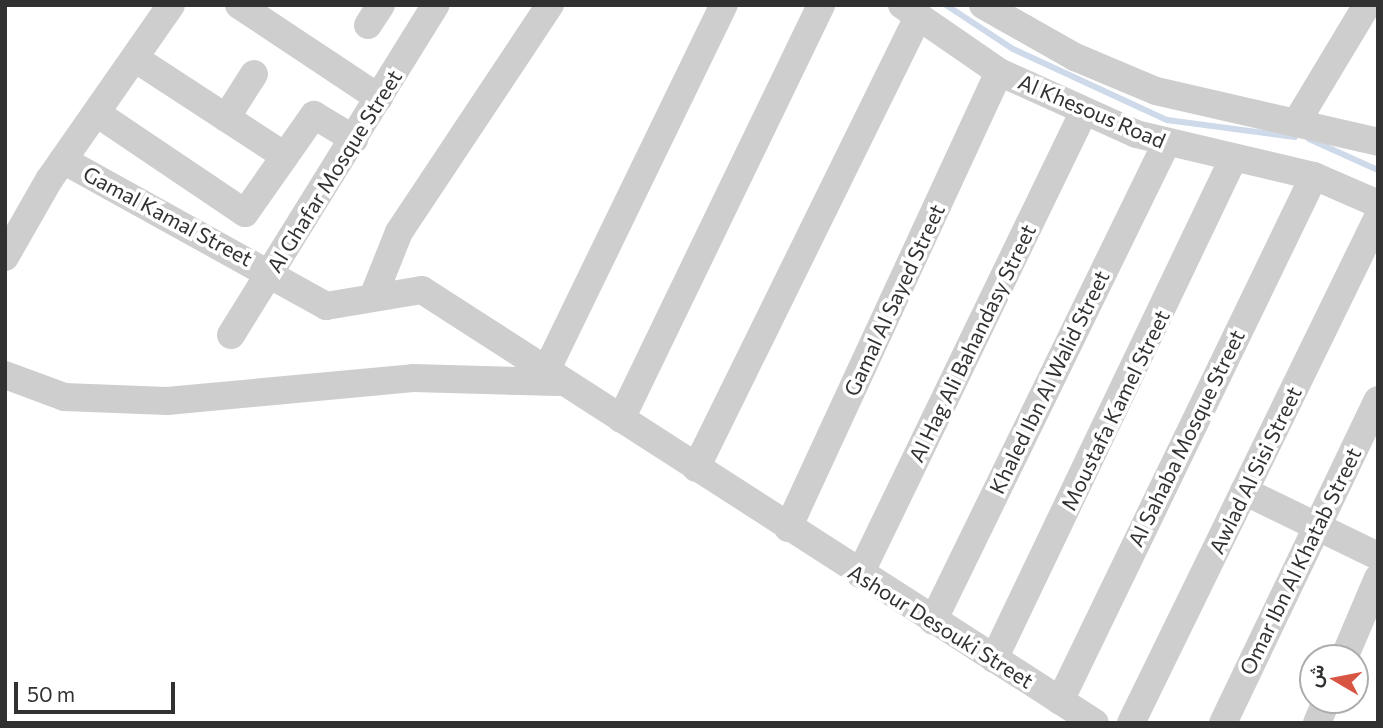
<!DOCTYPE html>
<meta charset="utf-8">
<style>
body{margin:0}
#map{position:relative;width:1383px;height:728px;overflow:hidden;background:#fff;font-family:Commissioner,Vazirmatn,sans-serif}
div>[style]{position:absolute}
.stream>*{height:6px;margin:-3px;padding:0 3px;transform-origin:3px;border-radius:3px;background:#cedaea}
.minor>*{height:28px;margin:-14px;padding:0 14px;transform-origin:14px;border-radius:14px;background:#cecece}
span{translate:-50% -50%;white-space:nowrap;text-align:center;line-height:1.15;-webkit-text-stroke:7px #fff;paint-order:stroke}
.street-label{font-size:21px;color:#313131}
.frame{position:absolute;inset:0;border:7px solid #313131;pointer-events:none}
.north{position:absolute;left:1299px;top:644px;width:70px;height:70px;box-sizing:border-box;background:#fff;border:2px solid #adadad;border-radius:50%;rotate:280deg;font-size:19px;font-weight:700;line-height:28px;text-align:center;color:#313131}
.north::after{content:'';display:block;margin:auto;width:24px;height:32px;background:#d85443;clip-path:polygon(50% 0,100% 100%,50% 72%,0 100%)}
.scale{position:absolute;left:14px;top:682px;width:161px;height:32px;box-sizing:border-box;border:4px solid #313131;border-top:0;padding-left:9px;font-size:21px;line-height:24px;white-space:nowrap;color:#313131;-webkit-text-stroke:5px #fff;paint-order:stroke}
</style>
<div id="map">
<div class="stream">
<i style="left:946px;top:5px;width:80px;rotate:33.3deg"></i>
<i style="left:1013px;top:49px;width:170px;rotate:24.8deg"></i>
<i style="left:1167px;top:120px;width:129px;rotate:7.6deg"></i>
<i style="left:1309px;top:139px;width:76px;rotate:24.2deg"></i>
</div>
<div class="minor">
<i style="left:239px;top:5px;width:168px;rotate:33.6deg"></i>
<i style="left:902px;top:5px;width:118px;rotate:34.6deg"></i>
<i style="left:999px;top:72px;width:150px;rotate:24.3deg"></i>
<i style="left:1136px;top:134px;width:183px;rotate:13.3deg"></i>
<i style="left:1314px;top:176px;width:70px;rotate:23.6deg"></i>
<i style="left:983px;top:5px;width:106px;rotate:29.5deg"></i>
<i style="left:1075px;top:57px;width:88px;rotate:22.8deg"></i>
<i style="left:1156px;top:91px;width:228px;rotate:12.9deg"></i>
<i style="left:368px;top:25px;width:24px;rotate:-57deg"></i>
<i style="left:136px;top:59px;width:178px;rotate:33.1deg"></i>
<i style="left:98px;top:114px;width:177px;rotate:34deg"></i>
<i style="left:245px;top:213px;width:120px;rotate:-54.9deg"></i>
<i style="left:314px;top:115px;width:47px;rotate:31deg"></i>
<i style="left:226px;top:118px;width:52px;rotate:-57.5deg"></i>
<i style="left:1296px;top:123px;width:138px;rotate:-59deg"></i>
<i style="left:63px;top:160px;width:301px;rotate:29deg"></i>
<i style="left:326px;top:306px;width:97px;rotate:-9.5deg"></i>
<i style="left:422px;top:290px;width:800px;rotate:32.76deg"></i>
<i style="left:5px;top:257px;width:89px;rotate:-60.3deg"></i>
<i style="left:49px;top:180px;width:213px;rotate:-55.1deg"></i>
<i style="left:373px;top:297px;width:70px;rotate:-68.2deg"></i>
<i style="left:399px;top:232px;width:273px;rotate:-56.4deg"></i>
<i style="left:231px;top:335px;width:388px;rotate:-58.2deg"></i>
<i style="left:546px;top:371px;width:407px;rotate:-64.1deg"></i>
<i style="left:5px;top:375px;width:63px;rotate:20.4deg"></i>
<i style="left:64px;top:397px;width:103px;rotate:2.2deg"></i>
<i style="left:167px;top:401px;width:247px;rotate:-5.3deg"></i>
<i style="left:413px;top:378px;width:145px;rotate:1.6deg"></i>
<i style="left:621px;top:419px;width:460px;rotate:-64.2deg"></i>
<i style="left:696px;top:468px;width:503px;rotate:-63.79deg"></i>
<i style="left:1244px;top:491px;width:149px;rotate:25.9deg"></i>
<i style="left:788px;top:528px;width:502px;rotate:-65.17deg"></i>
<i style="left:860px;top:574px;width:514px;rotate:-64.18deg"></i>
<i style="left:933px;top:621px;width:531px;rotate:-63.97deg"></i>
<i style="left:1344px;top:658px;width:87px;rotate:-67deg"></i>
<i style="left:994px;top:659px;width:554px;rotate:-64.45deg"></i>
<i style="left:1060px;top:701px;width:583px;rotate:-64.18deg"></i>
<i style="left:1131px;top:723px;width:563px;rotate:-63.98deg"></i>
<i style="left:1223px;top:723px;width:358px;rotate:-64.4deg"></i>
<i style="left:1317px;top:723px;width:25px;rotate:-67deg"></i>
</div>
<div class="street-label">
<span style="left:1092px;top:111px;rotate:23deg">Al Khesous Road</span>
<span style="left:334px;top:171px;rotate:-58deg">Al Ghafar Mosque Street</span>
<span style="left:168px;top:216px;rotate:28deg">Gamal Kamal Street</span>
<span style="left:894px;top:300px;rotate:-65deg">Gamal Al Sayed Street</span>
<span style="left:972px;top:343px;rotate:-64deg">Al Hag Ali Bahandasy Street</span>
<span style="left:1049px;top:382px;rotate:-64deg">Khaled Ibn Al Walid Street</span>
<span style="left:1115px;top:410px;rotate:-64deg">Moustafa Kamel Street</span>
<span style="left:1186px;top:438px;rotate:-64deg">Al Sahaba Mosque Street</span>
<span style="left:1255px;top:470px;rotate:-64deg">Awlad Al Sisi Street</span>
<span style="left:1300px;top:561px;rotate:-64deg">Omar Ibn Al Khatab Street</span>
<span style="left:941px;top:626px;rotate:32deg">Ashour Desouki Street</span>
</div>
<div class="frame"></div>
<div class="north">ش</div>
<div class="scale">50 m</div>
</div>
